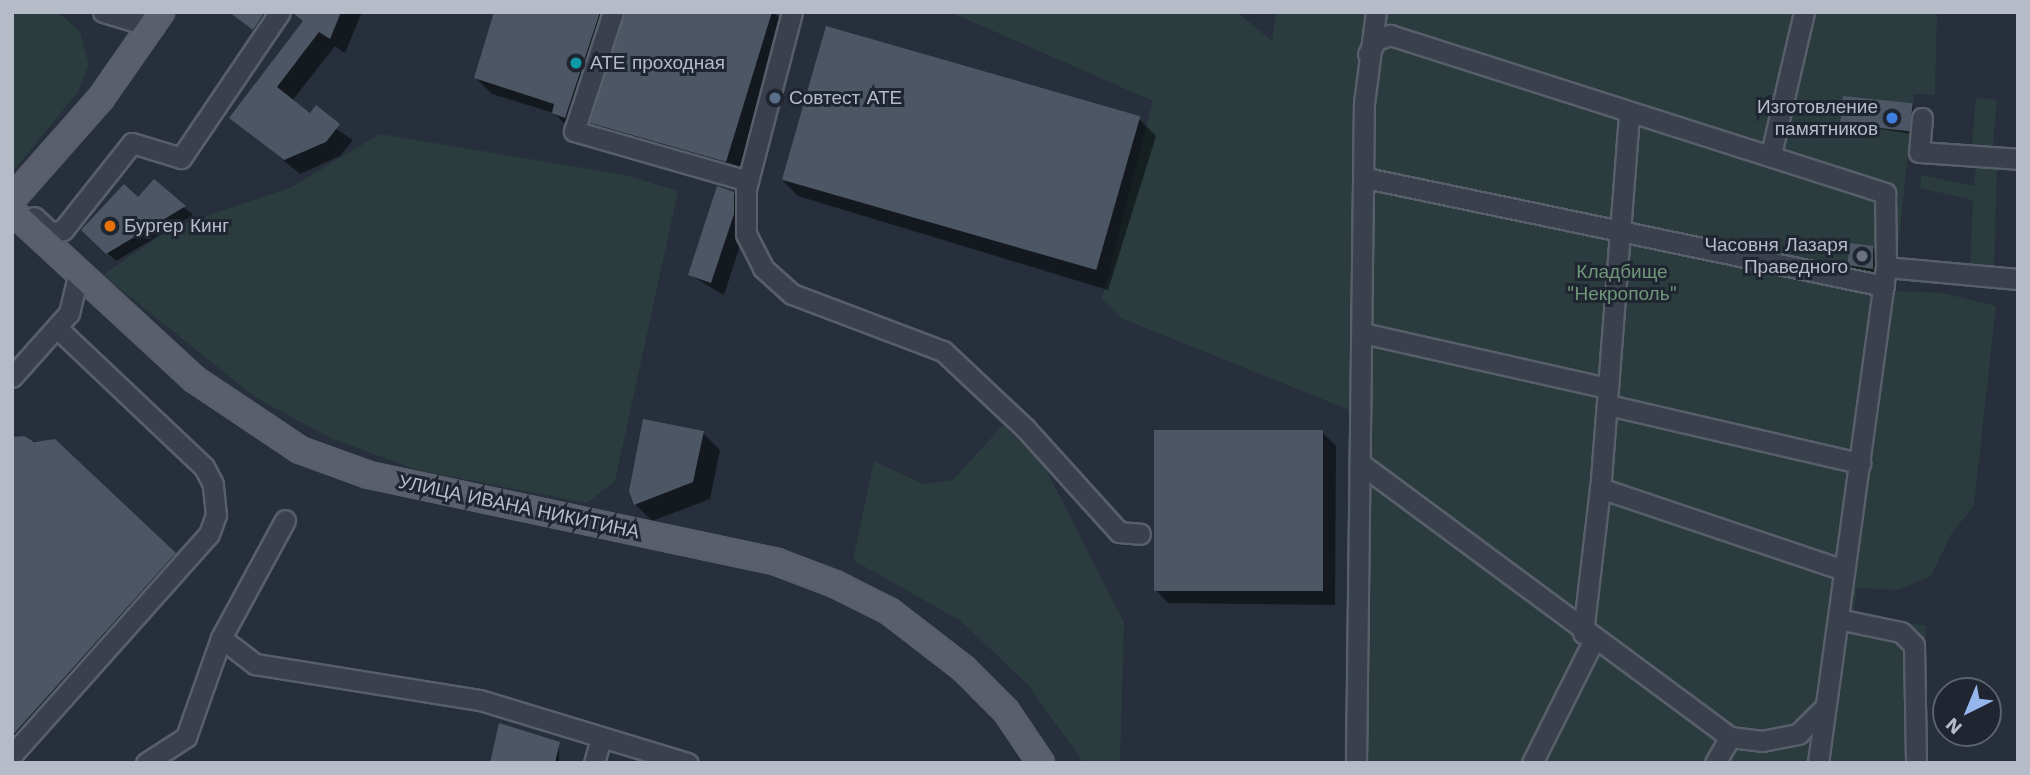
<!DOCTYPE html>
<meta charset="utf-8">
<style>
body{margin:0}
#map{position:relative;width:2030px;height:775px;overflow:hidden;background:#272f3c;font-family:"Work Sans",sans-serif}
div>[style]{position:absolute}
.green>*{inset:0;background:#2a3c3e;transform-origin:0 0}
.shadow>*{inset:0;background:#0007}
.building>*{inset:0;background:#4d5664;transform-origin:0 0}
.roads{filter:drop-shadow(2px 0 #585f6a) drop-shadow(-2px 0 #585f6a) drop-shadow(0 2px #585f6a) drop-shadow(0 -2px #585f6a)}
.minor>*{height:19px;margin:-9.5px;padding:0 9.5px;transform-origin:9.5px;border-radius:9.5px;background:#3a414c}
.major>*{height:24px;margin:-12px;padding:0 12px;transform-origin:12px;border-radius:12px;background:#59606c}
.dots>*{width:19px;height:19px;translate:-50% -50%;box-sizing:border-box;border:4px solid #1f2631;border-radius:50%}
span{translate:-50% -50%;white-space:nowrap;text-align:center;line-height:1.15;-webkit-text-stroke:6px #1f2631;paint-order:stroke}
.poi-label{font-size:19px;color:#b6bcc7}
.left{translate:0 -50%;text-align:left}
.right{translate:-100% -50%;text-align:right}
.park-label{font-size:19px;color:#709679}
.street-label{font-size:19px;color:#b6bcc7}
.frame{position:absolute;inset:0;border:14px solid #b6bcc7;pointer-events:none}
.north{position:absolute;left:1932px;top:677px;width:70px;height:70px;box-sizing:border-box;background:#1f2631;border:2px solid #5b626d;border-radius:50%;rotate:223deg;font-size:19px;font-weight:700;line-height:28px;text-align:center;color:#b6bcc7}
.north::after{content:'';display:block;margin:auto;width:24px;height:32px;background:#95b5ed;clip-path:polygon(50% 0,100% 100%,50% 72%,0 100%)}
</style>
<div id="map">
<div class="green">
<i style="clip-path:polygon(12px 12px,55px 12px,66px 19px,80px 32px,89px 65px,78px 92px,12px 173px)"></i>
<i style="clip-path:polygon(950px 12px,1237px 12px,1272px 41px,1276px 12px,1937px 12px,1935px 95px,1914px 94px,1894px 291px,1942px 293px,1996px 306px,1974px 505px,1950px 536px,1931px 576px,1898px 590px,1857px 588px,1854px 614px,1926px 626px,1921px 763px,1344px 763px,1349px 410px,1121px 318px,1102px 299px,1153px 101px)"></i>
<i style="left:1976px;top:98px;width:21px;height:48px;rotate:5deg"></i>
<i style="clip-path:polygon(380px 134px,625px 175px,678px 191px,615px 481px,587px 503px,417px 470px,330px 438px,255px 397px,103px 275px,173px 227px,290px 188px)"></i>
<i style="clip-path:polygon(1976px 165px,1997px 167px,1994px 268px,1970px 266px,1973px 200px,1920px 188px,1921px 175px,1974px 186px)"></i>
<i style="clip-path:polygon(1003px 425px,1042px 462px,1124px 622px,1120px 763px,1084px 763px,1027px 684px,961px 621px,853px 560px,874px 461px,923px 484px,953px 480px)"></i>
</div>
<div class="shadow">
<i style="clip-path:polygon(231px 12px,277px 12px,262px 37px)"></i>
<i style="clip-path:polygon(296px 12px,362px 12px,345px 53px,335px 46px,292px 101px,353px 140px,340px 156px,300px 174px,231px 117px,305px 21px)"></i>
<i style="clip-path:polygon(496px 12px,773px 12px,788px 27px,742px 177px,607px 138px,592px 122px,625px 20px,617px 24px,570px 129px,554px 113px,492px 94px,476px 78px)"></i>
<i style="clip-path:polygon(1913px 105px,1912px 134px,1842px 123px)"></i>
<i style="clip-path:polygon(1139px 119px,1156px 136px,1108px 290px,798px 196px,781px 179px)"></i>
<i style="clip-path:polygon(154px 182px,193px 215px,116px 261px,83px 230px,138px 199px)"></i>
<i style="clip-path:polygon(733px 193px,746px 206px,746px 227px,724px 295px,690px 275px)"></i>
<i style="clip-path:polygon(1873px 248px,1881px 257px,1881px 276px,1857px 273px,1849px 264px)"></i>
<i style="clip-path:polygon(703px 433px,720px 450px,710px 499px,652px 521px,635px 504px)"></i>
<i style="clip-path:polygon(1323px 433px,1336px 446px,1335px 605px,1168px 603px,1156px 590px)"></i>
<i style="clip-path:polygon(12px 441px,54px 441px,192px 571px,23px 763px,12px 763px)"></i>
<i style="clip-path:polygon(559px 743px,559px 763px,492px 763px)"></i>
</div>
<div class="building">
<i style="clip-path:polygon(229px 12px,265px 12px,253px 30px)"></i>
<i style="clip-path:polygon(292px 12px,341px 12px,330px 39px,319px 32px,277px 87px,310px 113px,316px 105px,340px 124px,326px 142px,284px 160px,229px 118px,303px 21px)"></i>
<i style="clip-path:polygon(494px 12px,600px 12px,565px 118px,552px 113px,554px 104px,474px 78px)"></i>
<i style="clip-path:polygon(625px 12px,772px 12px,726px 162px,590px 123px)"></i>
<i style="left:826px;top:26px;width:327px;height:160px;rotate:16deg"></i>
<i style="left:1843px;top:96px;width:70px;height:28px;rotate:6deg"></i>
<i style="clip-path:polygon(154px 179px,186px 206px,106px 254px,81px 230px,124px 184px,138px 197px)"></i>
<i style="clip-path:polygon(717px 186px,734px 192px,734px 214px,711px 283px,688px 275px)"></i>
<i style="clip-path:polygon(1850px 243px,1873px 246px,1873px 269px,1847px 265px)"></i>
<i style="clip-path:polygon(643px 419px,704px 431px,693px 482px,634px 505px,629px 491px)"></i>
<i style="left:1154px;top:430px;width:169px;height:161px"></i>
<i style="clip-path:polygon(24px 436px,34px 442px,55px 439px,176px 553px,12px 736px,12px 437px)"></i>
<i style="clip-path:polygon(499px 723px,560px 742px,555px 763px,490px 763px)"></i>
</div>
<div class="roads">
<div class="minor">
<i style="left:103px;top:12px;width:52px;rotate:16.7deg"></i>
<i style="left:613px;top:12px;width:125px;rotate:108.1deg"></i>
<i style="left:574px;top:131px;width:181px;rotate:16deg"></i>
<i style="left:792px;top:12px;width:183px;rotate:104.6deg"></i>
<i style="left:746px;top:189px;width:45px;rotate:90deg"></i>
<i style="left:746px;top:234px;width:38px;rotate:63deg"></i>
<i style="left:763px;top:268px;width:39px;rotate:42deg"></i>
<i style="left:792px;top:294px;width:161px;rotate:20.7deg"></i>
<i style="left:943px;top:351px;width:112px;rotate:43.2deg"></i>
<i style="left:1025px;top:428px;width:140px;rotate:47.9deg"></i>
<i style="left:1119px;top:532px;width:21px;rotate:5deg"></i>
<i style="left:1368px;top:54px;width:16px;rotate:-60deg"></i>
<i style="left:1376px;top:40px;width:15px;rotate:-20deg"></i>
<i style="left:1390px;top:35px;width:520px;rotate:17.7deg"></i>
<i style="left:1885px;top:193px;width:74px;rotate:89.2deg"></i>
<i style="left:1886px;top:267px;width:501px;rotate:97.81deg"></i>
<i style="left:1629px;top:115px;width:374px;rotate:94.4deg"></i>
<i style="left:1600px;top:488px;width:257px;rotate:18.6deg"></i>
<i style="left:1922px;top:118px;width:34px;rotate:95deg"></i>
<i style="left:1919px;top:152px;width:99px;rotate:4deg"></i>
<i style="left:1771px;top:154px;width:146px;rotate:-76.9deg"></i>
<i style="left:1366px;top:178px;width:529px;rotate:11.78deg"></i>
<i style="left:34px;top:217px;width:23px;rotate:43deg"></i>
<i style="left:51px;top:233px;width:12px;rotate:-14deg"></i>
<i style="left:63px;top:230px;width:111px;rotate:-51.6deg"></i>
<i style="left:132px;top:143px;width:51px;rotate:17deg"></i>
<i style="left:181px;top:158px;width:176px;rotate:-55.9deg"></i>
<i style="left:1886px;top:267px;width:133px;rotate:5.2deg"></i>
<i style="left:1363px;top:333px;width:251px;rotate:12.7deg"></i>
<i style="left:12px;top:377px;width:86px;rotate:-48.3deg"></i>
<i style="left:69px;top:313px;width:42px;rotate:-76.3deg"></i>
<i style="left:1608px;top:405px;width:259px;rotate:13deg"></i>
<i style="left:1361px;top:464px;width:459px;rotate:36.5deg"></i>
<i style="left:1730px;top:737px;width:32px;rotate:7deg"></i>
<i style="left:1762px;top:741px;width:37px;rotate:-11deg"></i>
<i style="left:1798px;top:734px;width:38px;rotate:-45deg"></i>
<i style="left:1838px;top:619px;width:64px;rotate:11.7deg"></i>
<i style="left:1901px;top:632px;width:18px;rotate:45deg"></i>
<i style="left:1914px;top:645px;width:118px;rotate:89deg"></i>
<i style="left:1583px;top:633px;width:146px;rotate:-83.3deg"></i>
<i style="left:221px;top:638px;width:43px;rotate:37.4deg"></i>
<i style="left:255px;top:664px;width:228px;rotate:9.1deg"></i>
<i style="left:480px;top:700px;width:217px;rotate:16.9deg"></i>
<i style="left:12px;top:755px;width:296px;rotate:-48.3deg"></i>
<i style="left:209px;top:534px;width:20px;rotate:-70deg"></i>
<i style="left:216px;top:515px;width:31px;rotate:-96deg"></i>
<i style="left:213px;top:484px;width:19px;rotate:-118deg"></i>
<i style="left:204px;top:467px;width:202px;rotate:-136.6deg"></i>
<i style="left:146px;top:763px;width:48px;rotate:-33deg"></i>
<i style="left:186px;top:737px;width:105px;rotate:-70.5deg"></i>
<i style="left:221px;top:638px;width:134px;rotate:-61.5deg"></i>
<i style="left:594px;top:763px;width:25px;rotate:-74deg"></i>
<i style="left:1356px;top:763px;width:660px;rotate:-89.31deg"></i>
<i style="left:1364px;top:103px;width:92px;rotate:-82.5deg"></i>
<i style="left:1532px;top:763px;width:136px;rotate:-63.4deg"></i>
<i style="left:1715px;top:763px;width:30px;rotate:-60deg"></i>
</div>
<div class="major">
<i style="left:12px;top:199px;width:135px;rotate:-48.6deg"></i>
<i style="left:101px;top:98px;width:105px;rotate:-55.1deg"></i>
<i style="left:12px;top:211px;width:248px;rotate:42.7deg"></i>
<i style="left:194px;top:379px;width:128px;rotate:33.8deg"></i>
<i style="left:300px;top:450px;width:73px;rotate:19.9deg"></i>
<i style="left:369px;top:475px;width:417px;rotate:12deg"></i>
<i style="left:777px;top:562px;width:62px;rotate:20.8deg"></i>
<i style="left:835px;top:584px;width:60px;rotate:26.6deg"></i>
<i style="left:889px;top:611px;width:95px;rotate:37.7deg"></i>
<i style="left:964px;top:669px;width:59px;rotate:45deg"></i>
<i style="left:1006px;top:711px;width:63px;rotate:56.1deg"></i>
</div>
</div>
<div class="dots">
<i style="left:576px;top:63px;background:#0f9aa8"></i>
<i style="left:775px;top:98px;background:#5c6f8a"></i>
<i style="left:1892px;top:118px;background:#3f7fe0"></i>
<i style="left:110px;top:226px;background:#e8710a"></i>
<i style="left:1862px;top:256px;background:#6b7280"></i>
</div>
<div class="poi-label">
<span class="left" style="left:590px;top:63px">АТЕ проходная</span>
<span class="left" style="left:789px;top:98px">Совтест АТЕ</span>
<span class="right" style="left:1878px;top:118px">Изготовление<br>памятников</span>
<span class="left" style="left:124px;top:226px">Бургер Кинг</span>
<span class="right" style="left:1848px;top:256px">Часовня Лазаря<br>Праведного</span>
</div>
<div class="park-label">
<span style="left:1622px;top:283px">Кладбище<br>"Некрополь"</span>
</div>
<div class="street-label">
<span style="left:519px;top:507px;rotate:12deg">УЛИЦА ИВАНА НИКИТИНА</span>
</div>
<div class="frame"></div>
<div class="north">N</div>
</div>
